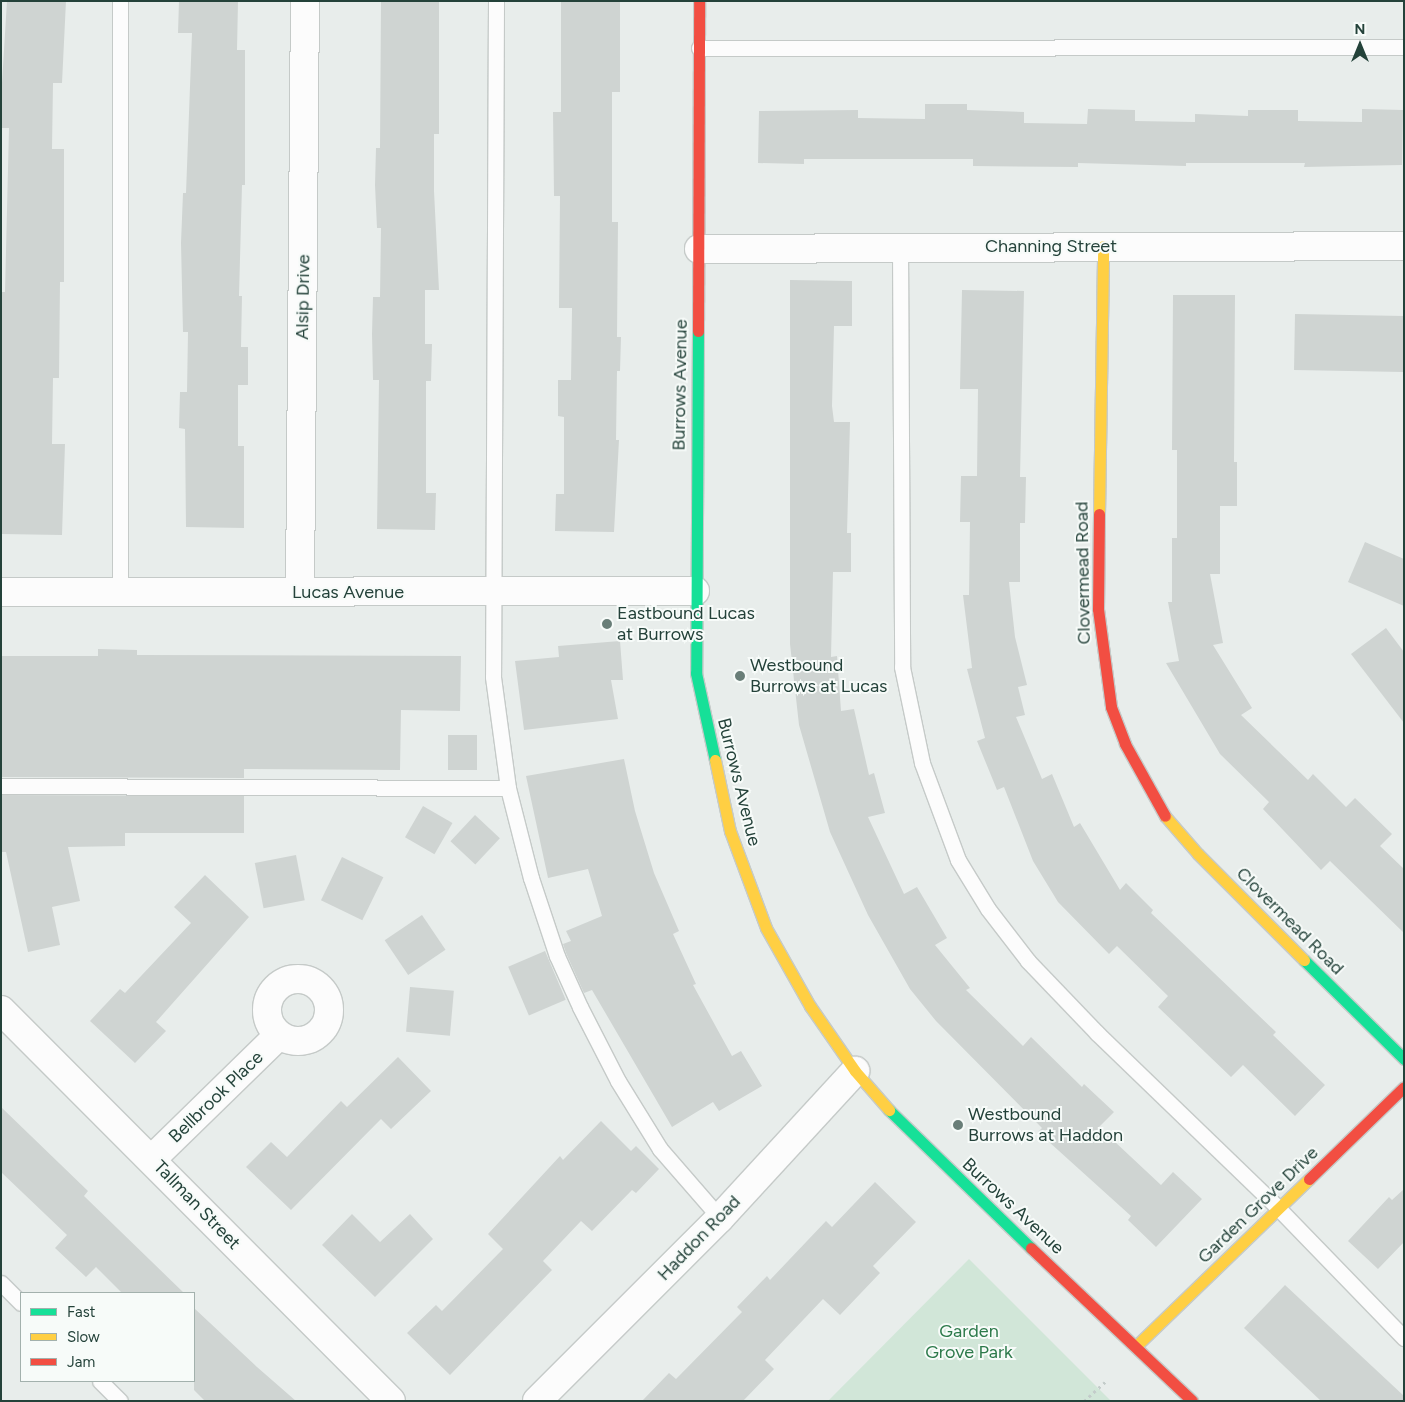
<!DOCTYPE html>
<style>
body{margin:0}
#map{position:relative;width:1405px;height:1402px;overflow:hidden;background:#e8edeb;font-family:Figtree,sans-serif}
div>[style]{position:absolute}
.green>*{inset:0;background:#d1e6d8}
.building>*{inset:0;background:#cfd4d2;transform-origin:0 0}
.path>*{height:3px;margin-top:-1.5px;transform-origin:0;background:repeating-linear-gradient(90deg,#c3ccca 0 2.5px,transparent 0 6.5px)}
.roads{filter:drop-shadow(1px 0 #c5cac8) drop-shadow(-1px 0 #c5cac8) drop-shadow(0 1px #c5cac8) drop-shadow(0 -1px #c5cac8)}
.lane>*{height:15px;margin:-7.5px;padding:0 7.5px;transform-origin:7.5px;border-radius:7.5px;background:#fcfcfc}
.street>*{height:28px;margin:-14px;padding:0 14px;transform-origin:14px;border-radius:14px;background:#fcfcfc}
.street>.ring{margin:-14px;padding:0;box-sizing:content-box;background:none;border:28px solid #fcfcfc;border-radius:50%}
.fast>*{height:11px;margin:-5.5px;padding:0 5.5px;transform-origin:5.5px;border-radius:5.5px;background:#16e098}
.slow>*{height:11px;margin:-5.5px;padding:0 5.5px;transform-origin:5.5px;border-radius:5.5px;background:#ffcf43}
.jam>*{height:11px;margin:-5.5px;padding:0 5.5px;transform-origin:5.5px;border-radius:5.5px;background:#f24e42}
.dots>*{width:14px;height:14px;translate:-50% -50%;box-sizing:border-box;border:2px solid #f7fbf9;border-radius:50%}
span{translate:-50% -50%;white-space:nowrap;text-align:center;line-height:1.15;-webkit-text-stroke:4px #f7fbf9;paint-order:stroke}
.street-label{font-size:18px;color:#24423a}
.poi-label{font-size:18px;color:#24423a}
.left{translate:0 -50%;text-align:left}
.park-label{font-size:18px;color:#2d7a4b}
.frame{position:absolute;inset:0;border:2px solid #24423a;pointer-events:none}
.legend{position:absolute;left:20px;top:1292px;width:175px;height:90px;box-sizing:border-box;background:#f7fbf9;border:1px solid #a3b1ad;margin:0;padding:6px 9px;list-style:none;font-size:15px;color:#24423a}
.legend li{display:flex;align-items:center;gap:10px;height:25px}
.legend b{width:25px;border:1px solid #a3b1ad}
.north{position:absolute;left:1335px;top:20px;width:50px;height:50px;-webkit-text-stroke:4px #f7fbf9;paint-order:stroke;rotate:0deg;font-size:14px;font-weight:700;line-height:20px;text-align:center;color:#24423a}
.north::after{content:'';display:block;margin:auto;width:18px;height:22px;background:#24423a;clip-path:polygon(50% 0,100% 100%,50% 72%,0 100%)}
</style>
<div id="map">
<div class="green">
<i style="clip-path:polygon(969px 1259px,1111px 1401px,828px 1401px)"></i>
</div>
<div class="building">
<i style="clip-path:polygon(7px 1px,66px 1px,62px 83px,53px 83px,52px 149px,64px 149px,64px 282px,60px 282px,59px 378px,53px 378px,52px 444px,65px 444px,62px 535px,2px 534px,2px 292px,5px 292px,9px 128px,1px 128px,1px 99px)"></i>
<i style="clip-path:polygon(179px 1px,238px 1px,237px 50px,245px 50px,245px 185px,242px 185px,239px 296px,242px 296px,241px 347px,248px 347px,248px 385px,238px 385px,238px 446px,244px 446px,244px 528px,186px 527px,185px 429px,179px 428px,180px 392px,187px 392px,188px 332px,183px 332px,181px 243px,183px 193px,186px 193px,192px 33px,178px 33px)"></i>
<i style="clip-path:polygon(381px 1px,439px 1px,439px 134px,434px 134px,434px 191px,439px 290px,425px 290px,425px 344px,432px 344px,431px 381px,426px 381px,426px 493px,436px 493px,435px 530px,377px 529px,379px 380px,373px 380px,372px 334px,373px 297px,380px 297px,381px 228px,377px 228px,375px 185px,376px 148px,380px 148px)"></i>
<i style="clip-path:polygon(561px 1px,620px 1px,620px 92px,612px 92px,612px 222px,618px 222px,617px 337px,621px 337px,620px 371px,617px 371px,616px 440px,619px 440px,614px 532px,555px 531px,556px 494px,564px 494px,564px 417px,558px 416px,558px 380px,571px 380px,572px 308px,559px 308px,560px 196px,554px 196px,553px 112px,561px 112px)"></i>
<i style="clip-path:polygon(925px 104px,967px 104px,967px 110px,1024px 112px,1024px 123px,1087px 124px,1088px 109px,1135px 110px,1135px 121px,1195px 122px,1195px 114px,1248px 116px,1248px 110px,1298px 110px,1298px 121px,1362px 122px,1362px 109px,1403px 110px,1402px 165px,1304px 167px,1305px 163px,1186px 163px,1186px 166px,1078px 163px,1078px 167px,973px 166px,973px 159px,804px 159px,804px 164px,758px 163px,759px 111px,858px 110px,858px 118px,925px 119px)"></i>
<i style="clip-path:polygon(790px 280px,852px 281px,852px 326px,834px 326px,832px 406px,834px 422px,850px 422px,847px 533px,851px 533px,851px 572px,833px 572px,831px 657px,837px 656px,841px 711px,854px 709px,869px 775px,874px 773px,885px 813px,868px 817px,904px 894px,917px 887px,947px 938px,935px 945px,970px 988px,966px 990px,1023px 1046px,1031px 1037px,1082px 1087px,1084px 1084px,1114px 1112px,1099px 1127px,1161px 1185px,1173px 1172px,1202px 1199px,1156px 1247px,1128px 1220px,1131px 1216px,1038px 1132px,1042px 1128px,936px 1021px,910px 989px,868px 915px,830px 832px,799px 725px,790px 644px)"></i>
<i style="clip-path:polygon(962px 290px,1024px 291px,1020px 477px,1026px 477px,1025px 523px,1020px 523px,1020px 582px,1009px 582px,1015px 637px,1027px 685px,1018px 687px,1025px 715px,1016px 717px,1042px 779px,1052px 774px,1074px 827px,1080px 823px,1120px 890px,1126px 883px,1153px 910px,1151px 913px,1276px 1032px,1273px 1035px,1325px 1085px,1295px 1116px,1243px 1065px,1231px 1077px,1158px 1007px,1168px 996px,1117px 946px,1109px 954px,1058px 902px,1033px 861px,1004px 787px,997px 790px,977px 741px,985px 738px,967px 669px,972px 668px,963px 595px,969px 595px,970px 522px,960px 522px,961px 476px,977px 476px,978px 389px,960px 389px)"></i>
<i style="clip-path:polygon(1173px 295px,1235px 295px,1234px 462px,1237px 462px,1237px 506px,1220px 506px,1220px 574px,1210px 574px,1223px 643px,1213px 645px,1252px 708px,1241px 715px,1308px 780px,1313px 774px,1346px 807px,1355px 798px,1392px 834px,1380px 846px,1404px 869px,1404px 933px,1330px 861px,1321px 870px,1263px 809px,1269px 802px,1220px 754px,1166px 663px,1179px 661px,1168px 602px,1172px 602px,1172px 538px,1177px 538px,1177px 450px,1172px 450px)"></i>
<i style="left:1295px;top:314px;width:109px;height:56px;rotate:1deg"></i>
<i style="clip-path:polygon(1365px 542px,1404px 559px,1404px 606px,1348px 582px)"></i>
<i style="clip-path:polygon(1386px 628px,1404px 652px,1404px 723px,1351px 654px)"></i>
<i style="clip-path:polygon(620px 641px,623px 680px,611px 680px,618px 719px,524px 730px,515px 661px,559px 657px,558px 646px)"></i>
<i style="clip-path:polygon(98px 649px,137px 650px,137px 655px,461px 656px,460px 711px,401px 710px,400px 770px,244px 769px,244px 778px,1px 777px,1px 656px,98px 656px)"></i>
<i style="left:448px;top:735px;width:29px;height:35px"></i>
<i style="clip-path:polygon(624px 759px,635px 811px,654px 873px,679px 931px,673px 934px,696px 984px,693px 985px,732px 1056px,741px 1051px,762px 1086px,719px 1111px,713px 1102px,672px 1127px,592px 990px,584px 993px,566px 953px,563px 944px,571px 941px,566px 931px,602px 916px,588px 869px,548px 878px,526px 776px)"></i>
<i style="clip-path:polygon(1px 795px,244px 796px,244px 833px,125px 833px,125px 846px,68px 847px,80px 901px,52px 907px,60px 945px,28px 952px,6px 852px,1px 852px)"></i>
<i style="left:423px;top:806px;width:34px;height:36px;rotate:30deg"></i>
<i style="left:475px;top:815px;width:34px;height:36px;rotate:43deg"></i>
<i style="left:296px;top:855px;width:46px;height:42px;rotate:79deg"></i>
<i style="left:342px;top:857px;width:46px;height:48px;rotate:26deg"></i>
<i style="clip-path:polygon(205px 875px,249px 917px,156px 1022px,166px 1031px,135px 1063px,90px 1021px,120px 989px,125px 993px,191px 923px,174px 907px)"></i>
<i style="left:422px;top:915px;width:42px;height:45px;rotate:56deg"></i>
<i style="left:545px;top:951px;width:53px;height:40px;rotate:67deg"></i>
<i style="left:410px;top:987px;width:44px;height:45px;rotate:5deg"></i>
<i style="clip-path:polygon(398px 1057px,431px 1091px,391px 1129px,381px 1119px,291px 1210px,246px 1167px,271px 1142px,287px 1157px,341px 1101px,347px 1107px)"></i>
<i style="clip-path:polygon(1px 1107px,88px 1191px,84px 1196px,184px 1293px,122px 1293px,96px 1267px,86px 1277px,55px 1248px,67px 1235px,1px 1172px)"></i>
<i style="clip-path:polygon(601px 1121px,631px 1151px,636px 1146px,659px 1169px,636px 1193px,632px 1190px,592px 1231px,581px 1221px,543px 1261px,552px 1270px,450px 1375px,407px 1333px,436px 1305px,442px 1311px,503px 1249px,488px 1234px,560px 1156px,563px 1160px)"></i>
<i style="clip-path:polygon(875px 1182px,916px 1222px,873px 1266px,880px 1273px,840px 1315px,823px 1299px,765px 1360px,774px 1369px,743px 1401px,642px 1401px,669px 1373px,676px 1379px,742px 1312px,737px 1307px,767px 1276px,770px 1280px,826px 1221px,832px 1227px)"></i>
<i style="clip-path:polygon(1404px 1189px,1404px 1242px,1378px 1269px,1348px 1241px,1389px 1197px,1392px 1200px)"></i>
<i style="clip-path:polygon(352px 1214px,380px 1242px,410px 1214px,433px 1239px,375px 1297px,322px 1245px)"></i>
<i style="clip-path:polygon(1285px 1285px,1404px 1396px,1404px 1401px,1321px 1401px,1244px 1328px)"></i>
<i style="clip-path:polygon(194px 1308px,257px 1367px,296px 1401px,205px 1401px,194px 1390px)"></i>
</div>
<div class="path">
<i style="left:1084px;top:1401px;width:30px;rotate:-42deg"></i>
</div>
<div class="roads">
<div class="lane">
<i style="left:120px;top:1px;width:591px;rotate:90deg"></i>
<i style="left:496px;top:1px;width:676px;rotate:90.25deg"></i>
<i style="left:493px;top:677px;width:112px;rotate:82.3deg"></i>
<i style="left:508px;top:788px;width:93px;rotate:75.7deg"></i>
<i style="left:531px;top:878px;width:82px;rotate:71.6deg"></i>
<i style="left:557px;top:956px;width:56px;rotate:65.7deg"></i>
<i style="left:580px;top:1007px;width:83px;rotate:62.8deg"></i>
<i style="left:618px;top:1081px;width:80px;rotate:58.3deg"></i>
<i style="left:660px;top:1149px;width:91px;rotate:49deg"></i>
<i style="left:699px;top:48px;width:705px;rotate:-0.08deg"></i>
<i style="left:900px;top:247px;width:420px;rotate:89.7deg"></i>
<i style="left:902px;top:667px;width:98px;rotate:78.2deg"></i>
<i style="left:922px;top:763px;width:103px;rotate:69.6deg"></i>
<i style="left:958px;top:860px;width:57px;rotate:58.5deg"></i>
<i style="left:988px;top:909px;width:66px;rotate:52.4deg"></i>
<i style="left:1028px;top:961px;width:100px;rotate:46.2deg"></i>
<i style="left:1097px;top:1033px;width:253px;rotate:44deg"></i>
<i style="left:1279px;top:1209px;width:180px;rotate:45.9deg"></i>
<i style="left:1px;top:786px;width:507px;rotate:0.23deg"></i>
<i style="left:1px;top:1283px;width:28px;rotate:45deg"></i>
<i style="left:100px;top:1381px;width:28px;rotate:45deg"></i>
</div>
<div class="street">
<i style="left:699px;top:249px;width:705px;rotate:-0.24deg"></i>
<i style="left:1px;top:592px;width:694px;rotate:-0.08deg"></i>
<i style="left:300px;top:592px;width:591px;rotate:-89.52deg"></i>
<i class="ring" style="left:267px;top:979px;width:34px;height:34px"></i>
<i style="left:1px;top:1010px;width:552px;rotate:45.07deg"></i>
<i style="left:152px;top:1159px;width:177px;rotate:-44.3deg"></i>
<i style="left:537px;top:1401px;width:259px;rotate:-45deg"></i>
<i style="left:720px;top:1218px;width:200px;rotate:-47.4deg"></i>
</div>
<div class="fast">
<i style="left:698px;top:331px;width:342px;rotate:90.3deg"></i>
<i style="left:696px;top:673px;width:89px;rotate:77.7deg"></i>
<i style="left:1304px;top:960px;width:141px;rotate:44.7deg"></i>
<i style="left:889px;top:1110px;width:198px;rotate:44.2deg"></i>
</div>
<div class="slow">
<i style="left:1099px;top:514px;width:268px;rotate:-89.1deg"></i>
<i style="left:715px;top:760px;width:73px;rotate:78.1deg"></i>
<i style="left:730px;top:831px;width:103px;rotate:69.6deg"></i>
<i style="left:766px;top:928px;width:90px;rotate:60.6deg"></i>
<i style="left:810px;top:1006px;width:79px;rotate:55.3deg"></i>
<i style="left:855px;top:1071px;width:52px;rotate:48.9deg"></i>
<i style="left:1165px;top:816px;width:50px;rotate:49deg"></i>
<i style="left:1198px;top:854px;width:150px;rotate:45deg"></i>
<i style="left:1136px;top:1346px;width:240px;rotate:-44deg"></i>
</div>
<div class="jam">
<i style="left:698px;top:331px;width:330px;rotate:-89.8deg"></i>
<i style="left:1099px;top:514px;width:95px;rotate:90.6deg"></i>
<i style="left:1098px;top:609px;width:99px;rotate:82.4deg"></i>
<i style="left:1111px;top:707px;width:40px;rotate:69deg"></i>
<i style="left:1125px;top:744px;width:82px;rotate:60.9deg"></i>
<i style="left:1309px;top:1179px;width:132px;rotate:-44.1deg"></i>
<i style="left:1031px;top:1248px;width:222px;rotate:43.5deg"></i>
</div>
</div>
<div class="dots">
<i style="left:607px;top:624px;background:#697e78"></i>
<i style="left:740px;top:676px;background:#697e78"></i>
<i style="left:958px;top:1125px;background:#697e78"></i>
</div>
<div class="street-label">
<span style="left:1051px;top:246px">Channing Street</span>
<span style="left:303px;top:297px;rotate:-89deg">Alsip Drive</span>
<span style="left:680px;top:385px;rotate:-89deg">Burrows Avenue</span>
<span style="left:1083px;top:573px;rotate:-91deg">Clovermead Road</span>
<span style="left:348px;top:592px">Lucas Avenue</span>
<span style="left:739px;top:782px;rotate:76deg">Burrows Avenue</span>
<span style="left:1290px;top:921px;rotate:45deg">Clovermead Road</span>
<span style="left:216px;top:1097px;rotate:-44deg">Bellbrook Place</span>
<span style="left:197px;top:1205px;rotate:46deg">Tallman Street</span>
<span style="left:1258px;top:1205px;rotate:-44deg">Garden Grove Drive</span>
<span style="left:1013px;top:1206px;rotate:43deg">Burrows Avenue</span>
<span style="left:699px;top:1238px;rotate:-46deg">Haddon Road</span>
</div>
<div class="poi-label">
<span class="left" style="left:617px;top:624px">Eastbound Lucas<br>at Burrows</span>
<span class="left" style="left:750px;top:676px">Westbound<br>Burrows at Lucas</span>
<span class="left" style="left:968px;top:1125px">Westbound<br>Burrows at Haddon</span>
</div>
<div class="park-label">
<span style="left:969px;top:1342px">Garden<br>Grove Park</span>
</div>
<div class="frame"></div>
<ul class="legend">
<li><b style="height:6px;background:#16e098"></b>Fast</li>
<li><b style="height:6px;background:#ffcf43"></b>Slow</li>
<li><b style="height:6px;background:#f24e42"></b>Jam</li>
</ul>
<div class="north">N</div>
</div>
